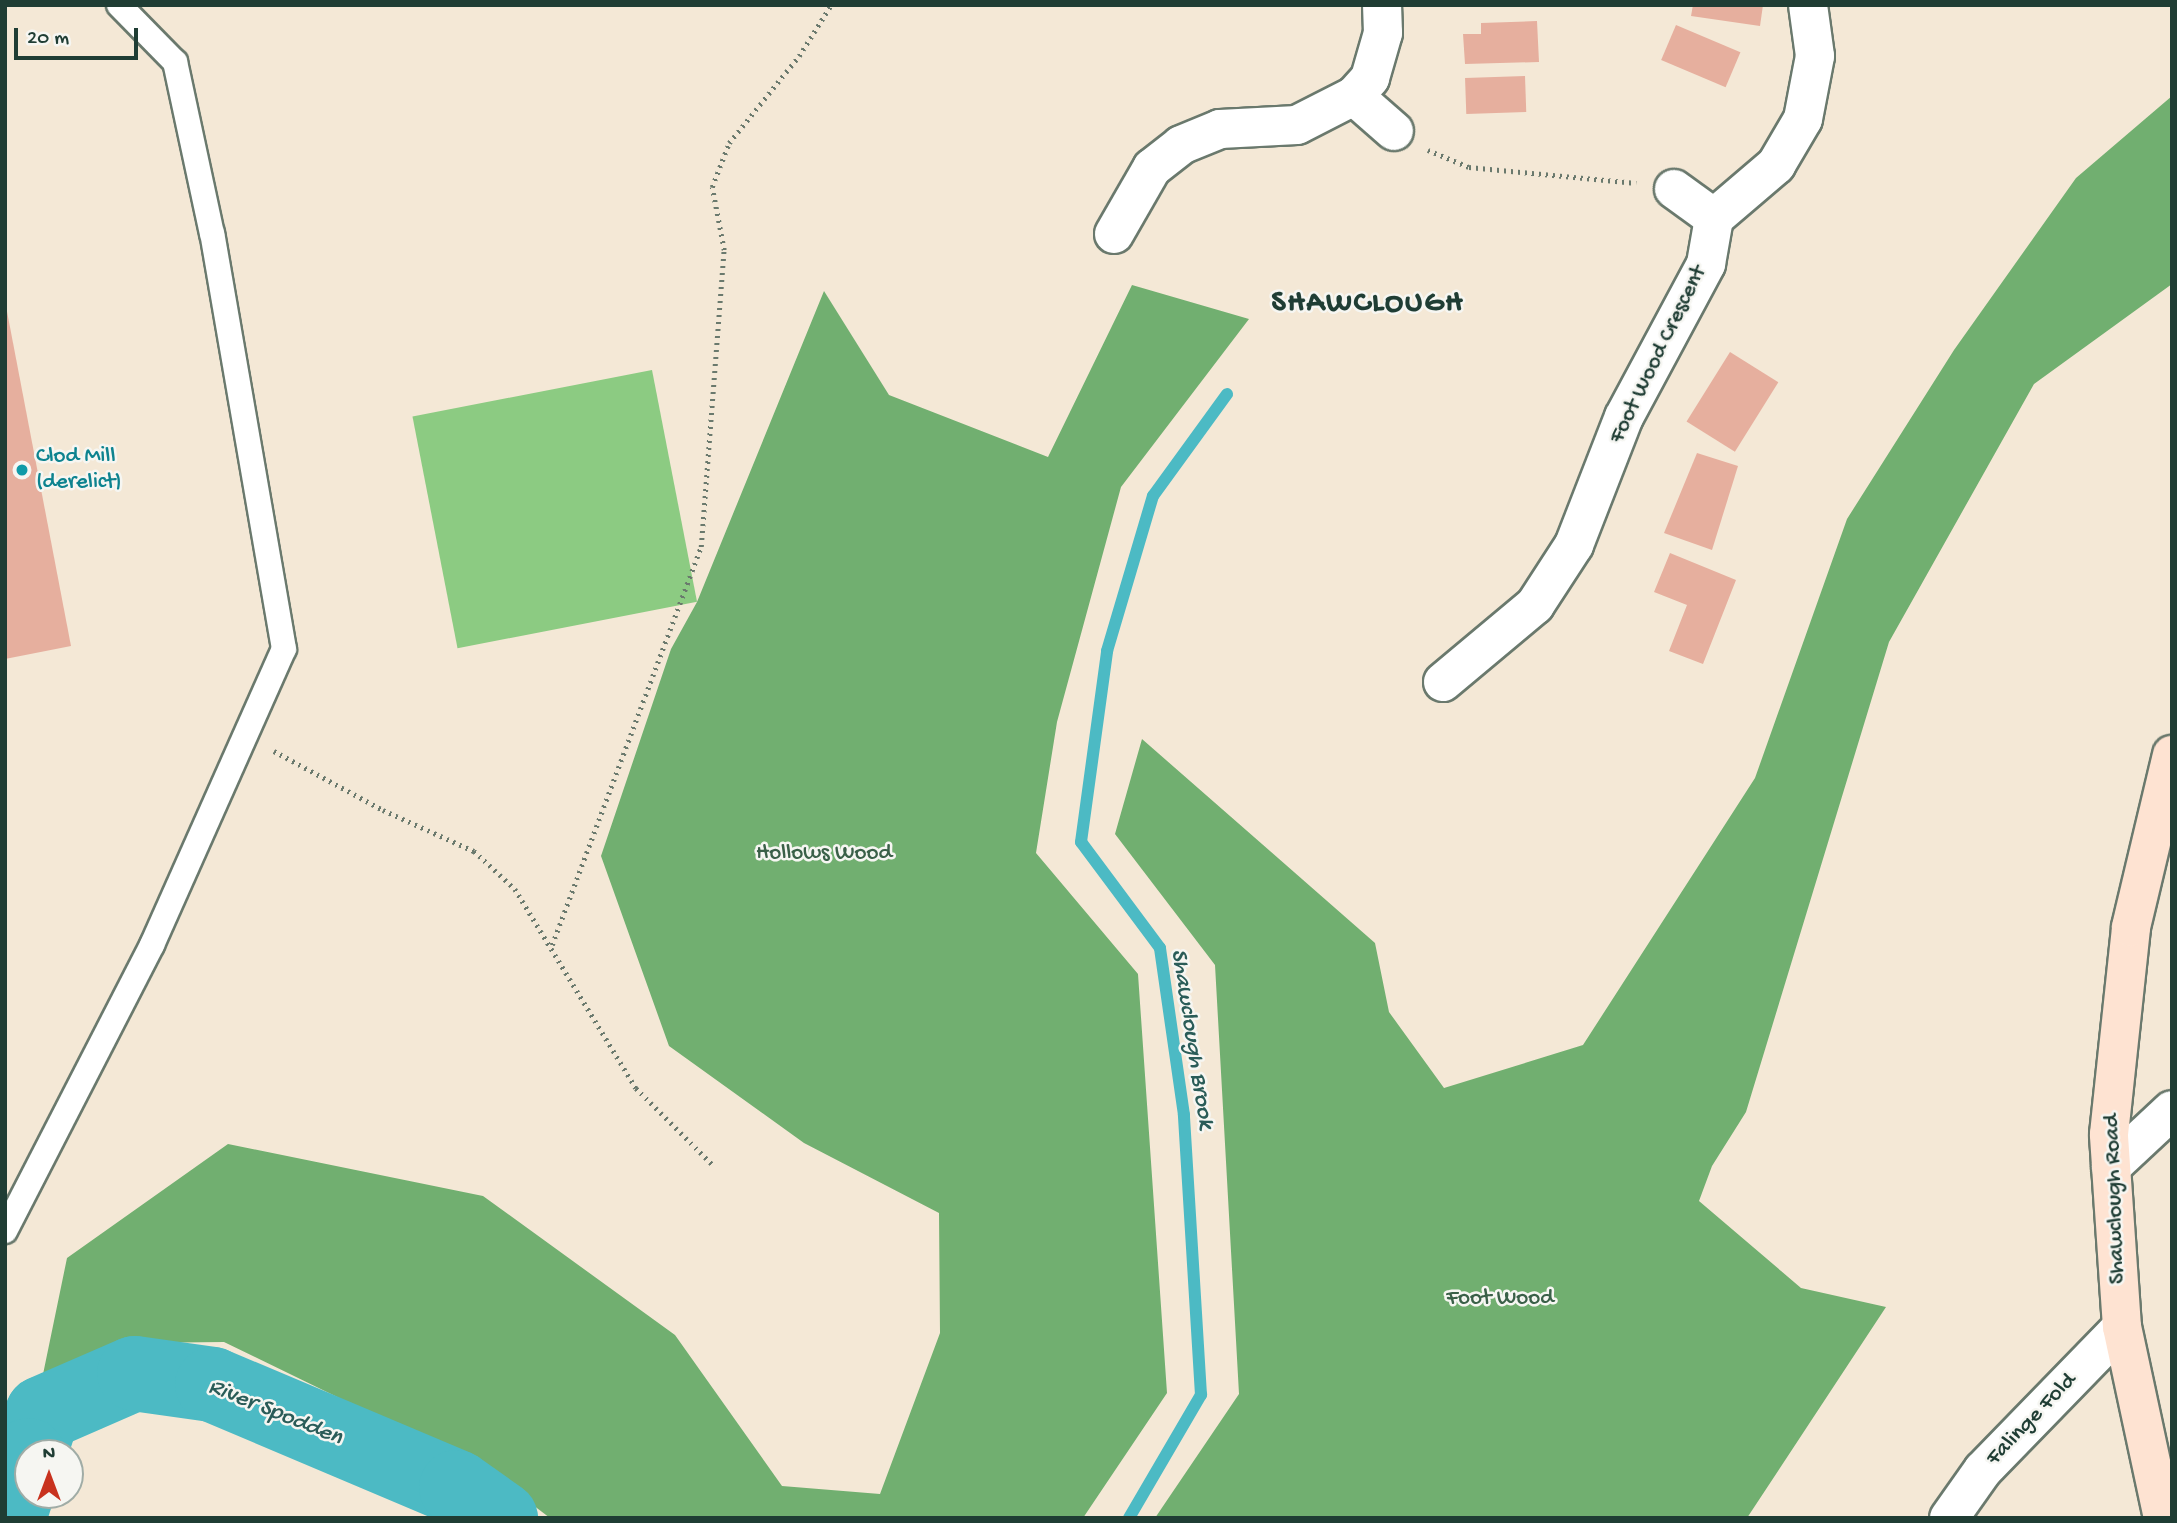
<!DOCTYPE html>
<style>
body{margin:0}
#map{position:relative;width:2177px;height:1523px;overflow:hidden;background:#f4e8d6;font-family:"Gochi Hand",sans-serif}
div>[style]{position:absolute}
.green>*{inset:0;background:#8ccb82;transform-origin:0 0}
.forest>*{inset:0;background:#71af70}
.stream>*{height:12px;margin:-6px;padding:0 6px;transform-origin:6px;border-radius:6px;background:#4cbac4}
.river>*{height:75px;margin:-37.5px;padding:0 37.5px;transform-origin:37.5px;border-radius:37.5px;background:#4cbac4}
.building>*{inset:0;background:#e6af9e;transform-origin:0 0}
.path>*{height:4.5px;margin-top:-2.25px;transform-origin:0;background:repeating-linear-gradient(90deg,#6a796d 0 2px,transparent 0 7px)}
.roads{filter:drop-shadow(2px 0 #6a796d) drop-shadow(-2px 0 #6a796d) drop-shadow(0 2px #6a796d) drop-shadow(0 -2px #6a796d)}
.lane>*{height:24px;margin:-12px;padding:0 12px;transform-origin:12px;border-radius:12px;background:#fff}
.street>*{height:38px;margin:-19px;padding:0 19px;transform-origin:19px;border-radius:19px;background:#fff}
.secondary>*{height:38px;margin:-19px;padding:0 19px;transform-origin:19px;border-radius:19px;background:#fee3d2}
.dots>*{width:19px;height:19px;translate:-50% -50%;box-sizing:border-box;border:4px solid #f6f6f2;border-radius:50%}
span{translate:-50% -50%;white-space:nowrap;text-align:center;line-height:1.15;-webkit-text-stroke:5px #f6f6f2;paint-order:stroke}
.street-label{font-size:23px;color:#1f3d34}
.culture-label{font-size:23px;color:#0d838f}
.left{translate:0 -50%;text-align:left}
.park-label{font-size:23px;color:#3a6048}
.water-label{font-size:24px;color:#2a5c58;font-style:italic}
.district-label{font-size:30px;color:#1f3d34;font-weight:700;letter-spacing:2px}
.frame{position:absolute;inset:0;border:7px solid #1f3d34;pointer-events:none}
.north{position:absolute;left:14px;top:1439px;width:70px;height:70px;box-sizing:border-box;background:#f6f6f2;border:2px solid #a0aca6;border-radius:50%;rotate:0deg;font-size:19px;font-weight:700;line-height:28px;text-align:center;color:#1f3d34}
.north::after{content:'';display:block;margin:auto;width:24px;height:32px;background:#c8321e;clip-path:polygon(50% 0,100% 100%,50% 72%,0 100%)}
.scale{position:absolute;left:14px;top:28px;width:124px;height:32px;box-sizing:border-box;border:4px solid #1f3d34;border-top:0;padding-left:9px;font-size:21px;line-height:24px;white-space:nowrap;color:#1f3d34;-webkit-text-stroke:5px #f6f6f2;paint-order:stroke}
</style>
<div id="map">
<div class="green">
<i style="left:652px;top:370px;width:236px;height:244px;rotate:79deg"></i>
</div>
<div class="forest">
<i style="clip-path:polygon(2172px 96px,2172px 284px,2034px 384px,1889px 642px,1746px 1112px,1712px 1166px,1699px 1201px,1801px 1288px,1886px 1307px,1747px 1518px,1155px 1518px,1239px 1394px,1215px 965px,1115px 834px,1142px 739px,1375px 943px,1389px 1012px,1444px 1088px,1583px 1045px,1755px 778px,1847px 519px,1954px 350px,2076px 178px)"></i>
<i style="clip-path:polygon(1132px 285px,1249px 319px,1121px 487px,1057px 722px,1036px 853px,1138px 974px,1167px 1393px,1083px 1518px,550px 1518px,487px 1470px,224px 1342px,134px 1343px,41px 1384px,67px 1258px,228px 1144px,483px 1196px,675px 1335px,782px 1486px,880px 1494px,940px 1333px,939px 1213px,804px 1143px,669px 1046px,601px 856px,671px 649px,697px 602px,824px 291px,889px 395px,1048px 457px)"></i>
</div>
<div class="stream">
<i style="left:1129px;top:1518px;width:143px;rotate:-59.7deg"></i>
<i style="left:1201px;top:1395px;width:281px;rotate:-93.5deg"></i>
<i style="left:1184px;top:1115px;width:169px;rotate:-98.2deg"></i>
<i style="left:1160px;top:948px;width:132px;rotate:-126.7deg"></i>
<i style="left:1081px;top:842px;width:193px;rotate:-82.2deg"></i>
<i style="left:1107px;top:651px;width:162px;rotate:-73.5deg"></i>
<i style="left:1153px;top:496px;width:126px;rotate:-54deg"></i>
</div>
<div class="river">
<i style="left:29px;top:1453px;width:42px;rotate:-72deg"></i>
<i style="left:42px;top:1413px;width:100px;rotate:-23.5deg"></i>
<i style="left:134px;top:1373px;width:79px;rotate:8deg"></i>
<i style="left:212px;top:1384px;width:265px;rotate:22.9deg"></i>
<i style="left:456px;top:1487px;width:54px;rotate:35.2deg"></i>
<i style="left:8px;top:1518px;width:66px;rotate:-72.4deg"></i>
</div>
<div class="building">
<i style="clip-path:polygon(1693px 5px,1763px 5px,1760px 26px,1691px 16px)"></i>
<i style="clip-path:polygon(1537px 21px,1539px 62px,1465px 64px,1463px 34px,1481px 34px,1481px 23px)"></i>
<i style="left:1676px;top:25px;width:70px;height:38px;rotate:23deg"></i>
<i style="left:1525px;top:76px;width:36px;height:60px;rotate:88deg"></i>
<i style="clip-path:polygon(5px 301px,71px 646px,5px 659px)"></i>
<i style="left:1730px;top:352px;width:57px;height:82px;rotate:32deg"></i>
<i style="clip-path:polygon(1697px 453px,1738px 466px,1712px 550px,1664px 533px)"></i>
<i style="clip-path:polygon(1670px 553px,1736px 580px,1703px 664px,1669px 651px,1687px 605px,1654px 592px)"></i>
</div>
<div class="path">
<i style="left:1428px;top:150px;width:44px;rotate:22.5deg"></i>
<i style="left:1469px;top:167px;width:168px;rotate:5.5deg"></i>
<i style="left:274px;top:751px;width:124px;rotate:28.4deg"></i>
<i style="left:383px;top:810px;width:100px;rotate:24.3deg"></i>
<i style="left:474px;top:851px;width:56px;rotate:42.8deg"></i>
<i style="left:515px;top:889px;width:233px;rotate:58.7deg"></i>
<i style="left:636px;top:1088px;width:109px;rotate:45deg"></i>
<i style="left:552px;top:945px;width:425px;rotate:-69.5deg"></i>
<i style="left:701px;top:547px;width:298px;rotate:-85.6deg"></i>
<i style="left:724px;top:250px;width:64px;rotate:-100.8deg"></i>
<i style="left:712px;top:187px;width:47px;rotate:-68.9deg"></i>
<i style="left:729px;top:143px;width:112px;rotate:-51.2deg"></i>
<i style="left:799px;top:56px;width:60px;rotate:-57.9deg"></i>
</div>
<div class="roads">
<div class="lane">
<i style="left:5px;top:1231px;width:322px;rotate:-62.8deg"></i>
<i style="left:152px;top:945px;width:324px;rotate:-66deg"></i>
<i style="left:284px;top:649px;width:421px;rotate:-99.8deg"></i>
<i style="left:212px;top:234px;width:176px;rotate:-102.1deg"></i>
<i style="left:175px;top:62px;width:80px;rotate:-134.5deg"></i>
</div>
<div class="street">
<i style="left:1354px;top:96px;width:53px;rotate:41.2deg"></i>
<i style="left:1674px;top:189px;width:49px;rotate:35.9deg"></i>
<i style="left:1114px;top:234px;width:76px;rotate:-60.1deg"></i>
<i style="left:1152px;top:168px;width:37px;rotate:-38deg"></i>
<i style="left:1181px;top:145px;width:42px;rotate:-22.3deg"></i>
<i style="left:1220px;top:129px;width:77px;rotate:-3deg"></i>
<i style="left:1297px;top:125px;width:64px;rotate:-27deg"></i>
<i style="left:1354px;top:96px;width:24px;rotate:-48deg"></i>
<i style="left:1370px;top:78px;width:47px;rotate:-73.9deg"></i>
<i style="left:1383px;top:33px;width:28px;rotate:-92deg"></i>
<i style="left:1443px;top:682px;width:120px;rotate:-39.9deg"></i>
<i style="left:1535px;top:605px;width:72px;rotate:-57deg"></i>
<i style="left:1574px;top:545px;width:137px;rotate:-68.7deg"></i>
<i style="left:1624px;top:417px;width:174px;rotate:-61.8deg"></i>
<i style="left:1706px;top:264px;width:47px;rotate:-80.1deg"></i>
<i style="left:1714px;top:218px;width:82px;rotate:-40.5deg"></i>
<i style="left:1776px;top:165px;width:53px;rotate:-59.6deg"></i>
<i style="left:1803px;top:119px;width:64px;rotate:-79.2deg"></i>
<i style="left:1815px;top:56px;width:51px;rotate:-97.8deg"></i>
<i style="left:2111px;top:1167px;width:83px;rotate:-43.1deg"></i>
<i style="left:1949px;top:1518px;width:59px;rotate:-54.7deg"></i>
<i style="left:1983px;top:1470px;width:199px;rotate:-45.8deg"></i>
</div>
<div class="secondary">
<i style="left:2163px;top:1518px;width:195px;rotate:-102.1deg"></i>
<i style="left:2122px;top:1327px;width:193px;rotate:-93.9deg"></i>
<i style="left:2109px;top:1134px;width:208px;rotate:-83.9deg"></i>
<i style="left:2131px;top:927px;width:177px;rotate:-76.6deg"></i>
</div>
</div>
<div class="dots">
<i style="left:22px;top:470px;background:#0f9aa8"></i>
</div>
<div class="street-label">
<span style="left:1659px;top:355px;rotate:-64deg">Foot Wood Crescent</span>
<span style="left:2116px;top:1199px;rotate:-92deg">Shawclough Road</span>
<span style="left:2032px;top:1420px;rotate:-46deg">Falinge Fold</span>
</div>
<div class="culture-label">
<span class="left" style="left:36px;top:470px">Clod Mill<br>(derelict)</span>
</div>
<div class="park-label">
<span style="left:824px;top:854px">Hollows Wood</span>
<span style="left:1500px;top:1299px">Foot Wood</span>
</div>
<div class="water-label">
<span style="left:1191px;top:1039px;rotate:81deg">Shawclough Brook</span>
<span style="left:275px;top:1413px;rotate:22deg">River Spodden</span>
</div>
<div class="district-label">
<span style="left:1368px;top:305px">SHAWCLOUGH</span>
</div>
<div class="frame"></div>
<div class="north">N</div>
<div class="scale">20 m</div>
</div>
